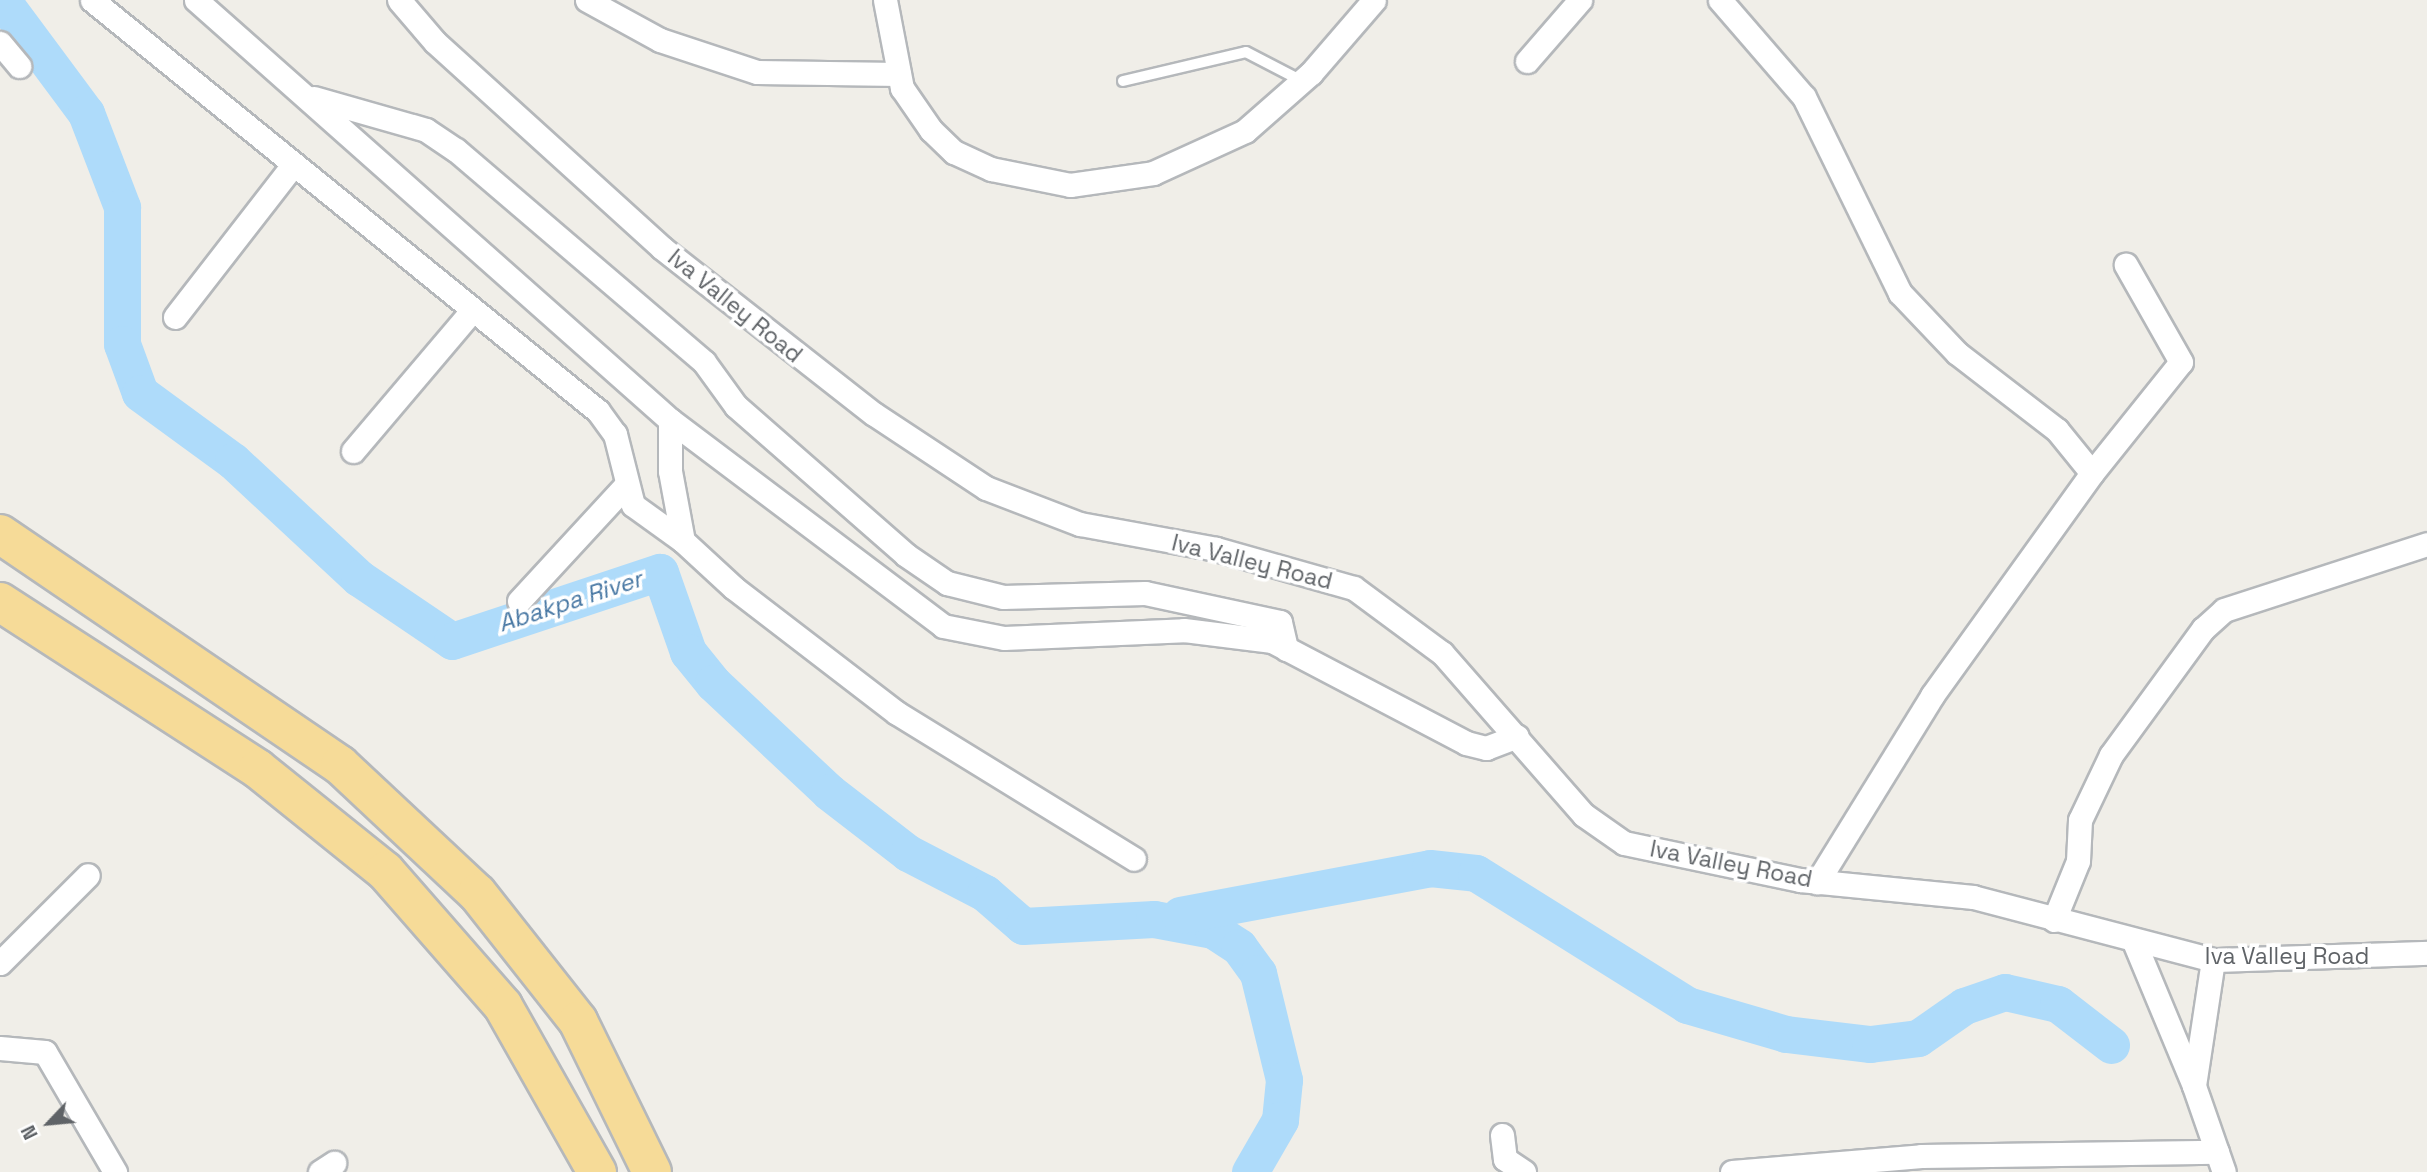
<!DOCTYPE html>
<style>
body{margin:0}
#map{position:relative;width:2427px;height:1172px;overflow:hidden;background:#f0eee8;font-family:"Space Grotesk",sans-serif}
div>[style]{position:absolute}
.river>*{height:37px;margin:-18.5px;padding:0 18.5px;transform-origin:18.5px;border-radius:18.5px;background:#aedbfa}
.roads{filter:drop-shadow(2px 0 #b5b8bb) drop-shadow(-2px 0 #b5b8bb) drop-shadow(0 2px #b5b8bb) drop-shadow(0 -2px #b5b8bb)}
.lane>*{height:10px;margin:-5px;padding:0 5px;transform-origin:5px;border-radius:5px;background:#fff}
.street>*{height:23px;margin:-11.5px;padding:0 11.5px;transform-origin:11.5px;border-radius:11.5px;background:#fff}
.highway>*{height:38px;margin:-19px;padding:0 19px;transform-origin:19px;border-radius:19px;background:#f6db98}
span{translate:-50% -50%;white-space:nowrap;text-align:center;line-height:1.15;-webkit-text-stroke:7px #fff;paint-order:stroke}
.street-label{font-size:23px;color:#5f6367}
.water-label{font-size:24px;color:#4777a3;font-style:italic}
.north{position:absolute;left:14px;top:1088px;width:70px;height:70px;-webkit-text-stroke:5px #fff;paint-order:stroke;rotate:244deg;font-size:19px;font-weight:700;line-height:28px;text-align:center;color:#5f6367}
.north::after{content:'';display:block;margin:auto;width:24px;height:32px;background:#5f6367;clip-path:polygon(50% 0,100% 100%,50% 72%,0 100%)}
</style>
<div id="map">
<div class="river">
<i style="left:2px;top:0;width:141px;rotate:53.4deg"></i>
<i style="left:86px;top:113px;width:101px;rotate:69deg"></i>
<i style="left:122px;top:207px;width:137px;rotate:90deg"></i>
<i style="left:122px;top:344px;width:52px;rotate:69.8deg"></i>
<i style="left:140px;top:393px;width:115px;rotate:36.2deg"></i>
<i style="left:233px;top:461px;width:172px;rotate:42.9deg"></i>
<i style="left:359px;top:578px;width:112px;rotate:34.1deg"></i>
<i style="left:452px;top:641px;width:219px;rotate:-18.4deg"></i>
<i style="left:660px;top:572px;width:85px;rotate:70.7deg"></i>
<i style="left:688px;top:652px;width:40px;rotate:51deg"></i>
<i style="left:713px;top:683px;width:159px;rotate:43.2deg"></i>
<i style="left:829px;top:792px;width:100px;rotate:37.7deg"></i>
<i style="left:908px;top:853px;width:87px;rotate:27.5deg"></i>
<i style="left:985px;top:893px;width:50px;rotate:41deg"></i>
<i style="left:1023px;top:926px;width:131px;rotate:-3.1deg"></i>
<i style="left:1154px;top:919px;width:60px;rotate:10.6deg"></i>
<i style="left:1213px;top:930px;width:31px;rotate:33deg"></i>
<i style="left:1239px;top:947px;width:32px;rotate:54deg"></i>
<i style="left:1258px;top:973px;width:110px;rotate:76.3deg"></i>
<i style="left:1284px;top:1080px;width:40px;rotate:95.7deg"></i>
<i style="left:1280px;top:1120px;width:60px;rotate:120deg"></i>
<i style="left:1180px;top:915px;width:254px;rotate:-10.6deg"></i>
<i style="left:1430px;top:868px;width:46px;rotate:6.2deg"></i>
<i style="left:1476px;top:873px;width:249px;rotate:32deg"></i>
<i style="left:1687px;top:1005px;width:103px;rotate:16.3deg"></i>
<i style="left:1786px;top:1034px;width:85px;rotate:6.8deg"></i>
<i style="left:1870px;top:1044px;width:48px;rotate:-7.1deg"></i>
<i style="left:1918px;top:1038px;width:56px;rotate:-34.8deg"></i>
<i style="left:1964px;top:1006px;width:43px;rotate:-18.9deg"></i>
<i style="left:2005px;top:992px;width:54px;rotate:12.8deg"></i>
<i style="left:2058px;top:1004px;width:67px;rotate:37.7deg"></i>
</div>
<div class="roads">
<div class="lane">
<i style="left:1123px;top:81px;width:126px;rotate:-13.3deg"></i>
<i style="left:1246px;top:52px;width:63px;rotate:27.4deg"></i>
</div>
<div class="street">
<i style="left:92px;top:0;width:652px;rotate:39.09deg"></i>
<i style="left:598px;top:411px;width:29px;rotate:54deg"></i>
<i style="left:615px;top:434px;width:73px;rotate:75.8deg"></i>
<i style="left:633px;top:505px;width:62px;rotate:35.8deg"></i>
<i style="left:196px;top:0;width:633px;rotate:41.54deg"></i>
<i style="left:670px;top:420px;width:342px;rotate:37deg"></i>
<i style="left:943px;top:626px;width:62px;rotate:11.1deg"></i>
<i style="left:1004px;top:638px;width:180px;rotate:-2.5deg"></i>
<i style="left:1184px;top:630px;width:89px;rotate:7.1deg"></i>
<i style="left:1272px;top:641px;width:219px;rotate:27.7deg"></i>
<i style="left:1466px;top:743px;width:21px;rotate:14deg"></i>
<i style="left:1486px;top:748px;width:33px;rotate:-21deg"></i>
<i style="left:399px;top:0;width:55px;rotate:49.4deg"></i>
<i style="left:435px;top:42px;width:307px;rotate:42.2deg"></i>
<i style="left:662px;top:248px;width:269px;rotate:38.1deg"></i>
<i style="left:874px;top:414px;width:134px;rotate:33.5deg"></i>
<i style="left:986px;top:488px;width:101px;rotate:21deg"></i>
<i style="left:1080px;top:524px;width:138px;rotate:10.4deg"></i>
<i style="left:1216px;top:549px;width:143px;rotate:15.8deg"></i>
<i style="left:1354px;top:588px;width:109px;rotate:36.5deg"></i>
<i style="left:1442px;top:653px;width:215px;rotate:48.8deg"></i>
<i style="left:1584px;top:815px;width:49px;rotate:35deg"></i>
<i style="left:1624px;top:843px;width:180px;rotate:11.9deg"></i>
<i style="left:1800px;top:880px;width:174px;rotate:5.6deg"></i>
<i style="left:1973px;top:897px;width:248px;rotate:14.7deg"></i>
<i style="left:2213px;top:960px;width:214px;rotate:-1.9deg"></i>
<i style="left:587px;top:0;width:83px;rotate:28.7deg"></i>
<i style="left:660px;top:40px;width:102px;rotate:18.3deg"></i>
<i style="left:757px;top:72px;width:142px;rotate:0.8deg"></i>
<i style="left:885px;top:0;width:90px;rotate:79.1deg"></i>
<i style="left:902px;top:88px;width:51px;rotate:55.4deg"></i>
<i style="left:931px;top:130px;width:32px;rotate:44deg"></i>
<i style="left:954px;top:152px;width:41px;rotate:24.7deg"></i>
<i style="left:991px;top:169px;width:81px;rotate:11.4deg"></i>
<i style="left:1070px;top:185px;width:84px;rotate:-8.2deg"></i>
<i style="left:1153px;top:173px;width:101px;rotate:-24.5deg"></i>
<i style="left:1245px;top:131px;width:88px;rotate:-41.3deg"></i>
<i style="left:1311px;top:73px;width:96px;rotate:-49.2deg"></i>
<i style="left:1720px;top:0;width:128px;rotate:49.1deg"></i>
<i style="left:1804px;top:97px;width:218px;rotate:63.9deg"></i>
<i style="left:1900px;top:293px;width:83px;rotate:46.5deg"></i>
<i style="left:1957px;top:353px;width:126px;rotate:37.6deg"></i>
<i style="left:2057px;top:430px;width:55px;rotate:50.9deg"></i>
<i style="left:2092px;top:473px;width:274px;rotate:125.7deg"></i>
<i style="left:1932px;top:696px;width:219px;rotate:121.7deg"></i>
<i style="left:0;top:43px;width:30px;rotate:50deg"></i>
<i style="left:1527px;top:61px;width:81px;rotate:-49deg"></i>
<i style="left:314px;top:98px;width:116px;rotate:15.9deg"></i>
<i style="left:426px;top:130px;width:36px;rotate:34deg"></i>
<i style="left:456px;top:150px;width:326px;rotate:40.5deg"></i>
<i style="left:704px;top:362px;width:54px;rotate:54deg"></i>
<i style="left:736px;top:406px;width:226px;rotate:41.2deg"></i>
<i style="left:906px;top:555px;width:50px;rotate:34.3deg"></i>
<i style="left:947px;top:583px;width:58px;rotate:14deg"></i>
<i style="left:1003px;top:597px;width:142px;rotate:-1.6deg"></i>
<i style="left:1145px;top:593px;width:138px;rotate:12.1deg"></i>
<i style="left:1280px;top:622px;width:28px;rotate:77deg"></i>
<i style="left:175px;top:317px;width:191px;rotate:-52.2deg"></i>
<i style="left:670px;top:420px;width:51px;rotate:90deg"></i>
<i style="left:670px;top:471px;width:71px;rotate:79.5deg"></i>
<i style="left:683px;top:541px;width:69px;rotate:42.7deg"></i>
<i style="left:734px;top:588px;width:205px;rotate:37.5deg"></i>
<i style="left:897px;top:713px;width:278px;rotate:31.6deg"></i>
<i style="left:353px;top:451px;width:181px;rotate:-49.7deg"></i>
<i style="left:2092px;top:473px;width:142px;rotate:-51.3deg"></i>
<i style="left:2181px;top:362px;width:112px;rotate:-119.6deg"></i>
<i style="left:519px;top:601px;width:158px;rotate:-47.3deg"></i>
<i style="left:2054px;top:920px;width:64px;rotate:-67.9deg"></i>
<i style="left:2078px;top:861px;width:41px;rotate:-87.2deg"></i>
<i style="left:2080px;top:820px;width:72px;rotate:-64.5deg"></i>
<i style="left:2111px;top:755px;width:156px;rotate:-53.9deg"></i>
<i style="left:2203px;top:629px;width:28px;rotate:-42deg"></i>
<i style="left:2224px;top:610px;width:213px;rotate:-18deg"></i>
<i style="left:2135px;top:944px;width:154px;rotate:67.4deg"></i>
<i style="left:2213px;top:960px;width:127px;rotate:98.6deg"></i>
<i style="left:2194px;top:1086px;width:91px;rotate:70.8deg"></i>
<i style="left:0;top:963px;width:124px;rotate:-45deg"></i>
<i style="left:0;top:1048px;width:45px;rotate:5.1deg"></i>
<i style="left:45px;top:1052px;width:139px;rotate:59.7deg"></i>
<i style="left:1502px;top:1135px;width:24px;rotate:83deg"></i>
<i style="left:1505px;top:1159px;width:23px;rotate:34deg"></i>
<i style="left:320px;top:1172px;width:17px;rotate:-33deg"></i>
<i style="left:1732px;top:1172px;width:190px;rotate:-4.8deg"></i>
<i style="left:1921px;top:1156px;width:296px;rotate:-0.8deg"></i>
</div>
<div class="highway">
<i style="left:0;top:534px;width:411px;rotate:34.2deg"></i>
<i style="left:340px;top:765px;width:187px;rotate:43.1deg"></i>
<i style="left:477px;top:893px;width:163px;rotate:51.7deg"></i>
<i style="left:578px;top:1021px;width:168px;rotate:63.9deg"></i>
<i style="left:0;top:602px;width:307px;rotate:32.9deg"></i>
<i style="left:258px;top:769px;width:163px;rotate:38.8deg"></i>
<i style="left:385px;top:871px;width:179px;rotate:48.8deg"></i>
<i style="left:503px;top:1006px;width:191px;rotate:60.5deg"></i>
</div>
</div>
<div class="street-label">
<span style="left:735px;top:306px;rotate:39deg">Iva Valley Road</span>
<span style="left:1252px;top:562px;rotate:14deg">Iva Valley Road</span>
<span style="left:1731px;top:864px;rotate:11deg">Iva Valley Road</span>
<span style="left:2287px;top:956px">Iva Valley Road</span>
</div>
<div class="water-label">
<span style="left:570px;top:601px;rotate:-18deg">Abakpa River</span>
</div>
<div class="north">N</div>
</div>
